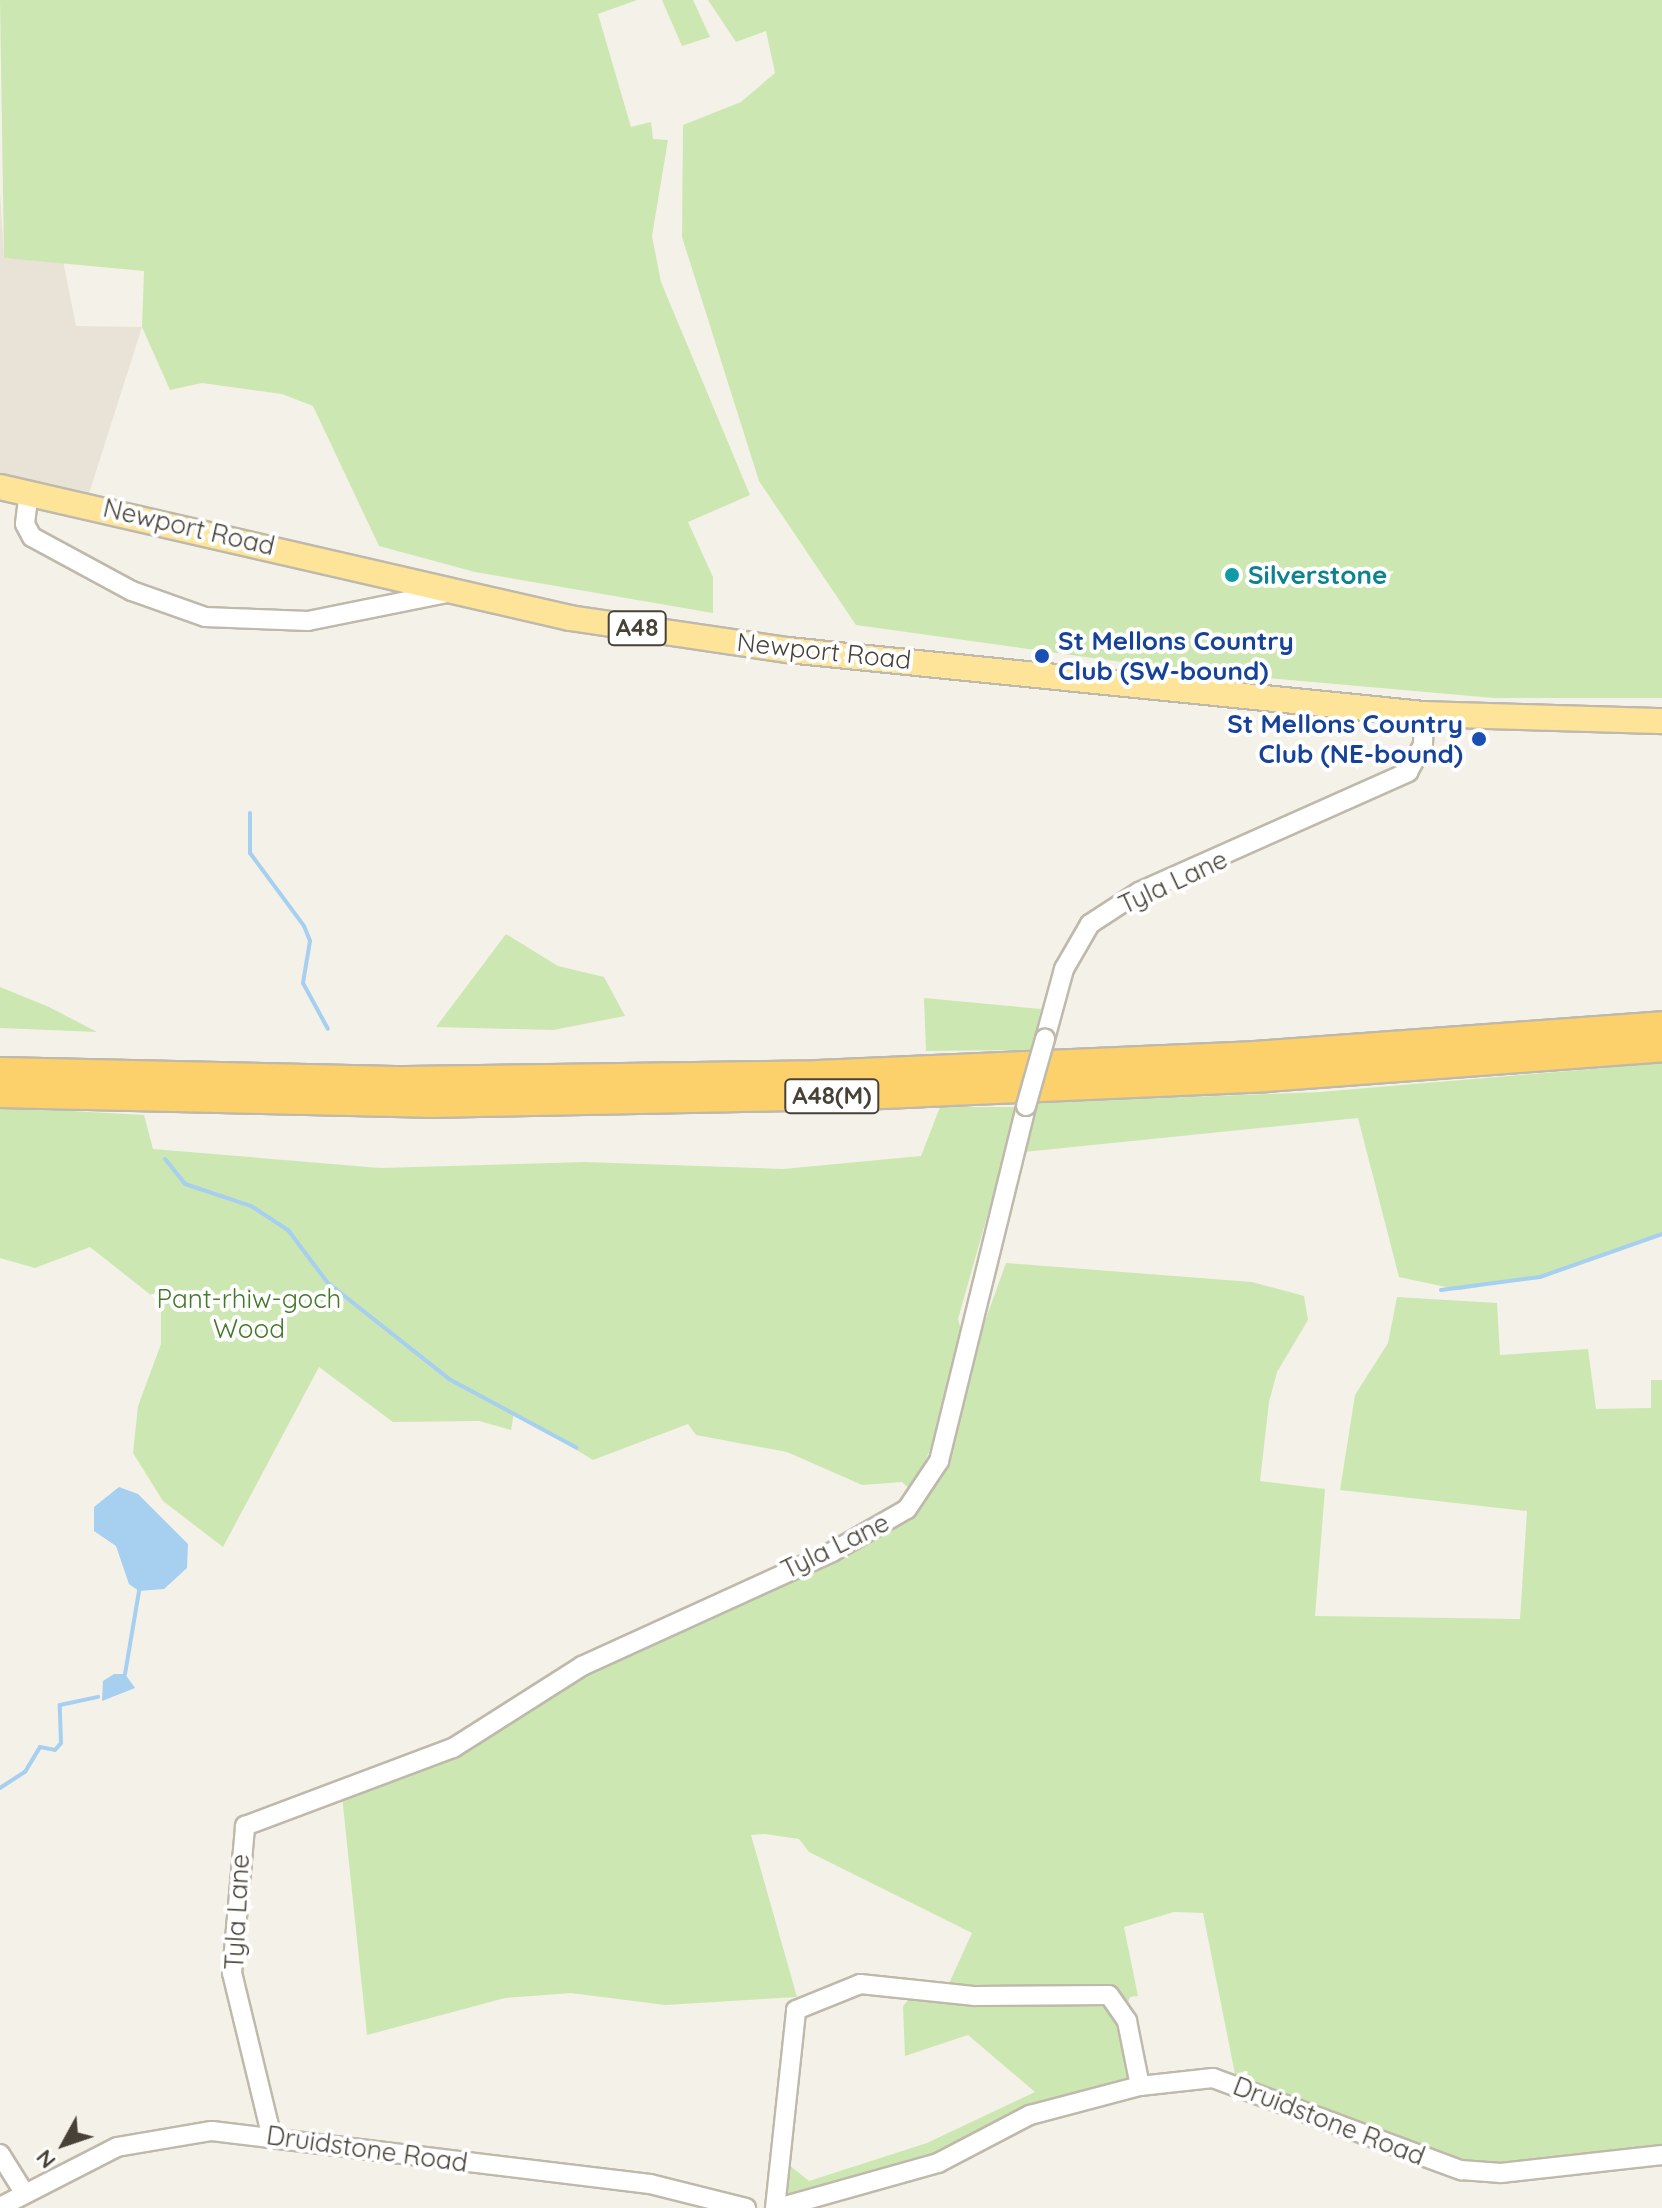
<!DOCTYPE html>
<style>
body{margin:0}
#map{position:relative;width:1662px;height:2208px;overflow:hidden;background:#f4f1e8;font-family:Quicksand,sans-serif}
div>[style]{position:absolute}
.residential>*{inset:0;background:#e8e3d6}
.green>*{inset:0;background:#cde7b2}
.water>*{inset:0;background:#a6cff0}
.stream>*{height:4px;margin:-2px;padding:0 2px;transform-origin:2px;border-radius:2px;background:#a6cff0}
.roads{filter:drop-shadow(2px 0 #bfb9ab) drop-shadow(-2px 0 #bfb9ab) drop-shadow(0 2px #bfb9ab) drop-shadow(0 -2px #bfb9ab)}
.minor>*{height:18px;margin:-9px;padding:0 9px;transform-origin:9px;border-radius:9px;background:#fff}
.major>*{height:24px;margin:-12px;padding:0 12px;transform-origin:12px;border-radius:12px;background:#fde499}
.highway>*{height:28px;margin:-14px;padding:0 14px;transform-origin:14px;border-radius:14px;background:#fcd16c}
.bridges{filter:drop-shadow(2px 0 #bfb9ab) drop-shadow(-2px 0 #bfb9ab) drop-shadow(0 2px #bfb9ab) drop-shadow(0 -2px #bfb9ab)}
.minor-bridge>*{height:18px;margin:-9px;padding:0 9px;transform-origin:9px;border-radius:9px;background:#fff}
.dots>*{width:22px;height:22px;translate:-50% -50%;box-sizing:border-box;border:4px solid #fff;border-radius:50%}
span{translate:-50% -50%;white-space:nowrap;text-align:center;line-height:1.15;-webkit-text-stroke:8px #fff;paint-order:stroke}
.shield-label span{padding:2px 6px;background:#fff;border:2px solid;border-radius:6px;-webkit-text-stroke-width:0}
.shield-label{font-size:24px;color:#474137;font-weight:700}
.street-label{font-size:26px;color:#474137}
.culture-label{font-size:26px;color:#0d838f;font-weight:700}
.left{translate:0 -50%;text-align:left}
.transit-label{font-size:26px;color:#164399;font-weight:700}
.right{translate:-100% -50%;text-align:right}
.park-label{font-size:26px;color:#45792a}
.north{position:absolute;left:24px;top:2104px;width:80px;height:80px;-webkit-text-stroke:6px #fff;paint-order:stroke;rotate:230deg;font-size:22px;font-weight:700;line-height:32px;text-align:center;color:#474137}
.north::after{content:'';display:block;margin:auto;width:28px;height:36px;background:#474137;clip-path:polygon(50% 0,100% 100%,50% 72%,0 100%)}
</style>
<div id="map">
<div class="residential">
<i style="clip-path:polygon(0 192px,4px 258px,63px 261px,76px 326px,142px 327px,86px 503px,0 487px)"></i>
</div>
<div class="green">
<i style="clip-path:polygon(0 0,637px 0,598px 14px,631px 127px,651px 122px,653px 139px,668px 140px,652px 236px,661px 282px,750px 495px,688px 522px,713px 577px,713px 613px,475px 572px,379px 546px,313px 406px,282px 394px,202px 383px,170px 390px,142px 327px,144px 271px,4px 258px)"></i>
<i style="clip-path:polygon(662px 0,693px 0,710px 37px,682px 46px)"></i>
<i style="clip-path:polygon(708px 0,1662px 0,1662px 698px,1494px 698px,1186px 671px,856px 625px,759px 481px,682px 237px,683px 125px,741px 102px,775px 73px,766px 31px,736px 42px)"></i>
<i style="clip-path:polygon(506px 934px,558px 966px,604px 977px,625px 1016px,553px 1030px,436px 1027px)"></i>
<i style="clip-path:polygon(0 987px,49px 1007px,97px 1032px,0 1028px)"></i>
<i style="clip-path:polygon(924px 998px,1041px 1009px,1031px 1050px,926px 1051px)"></i>
<i style="clip-path:polygon(1662px 1063px,1662px 1234px,1540px 1277px,1460px 1290px,1399px 1277px,1358px 1118px,1024px 1152px,1036px 1103px,1320px 1092px)"></i>
<i style="clip-path:polygon(0 1107px,144px 1115px,153px 1149px,380px 1168px,585px 1162px,783px 1169px,921px 1156px,940px 1107px,1018px 1107px,958px 1319px,962px 1334px,940px 1427px,912px 1491px,902px 1482px,862px 1485px,787px 1452px,696px 1435px,688px 1424px,593px 1460px,514px 1412px,511px 1430px,479px 1421px,393px 1422px,319px 1367px,223px 1547px,163px 1501px,133px 1453px,138px 1406px,161px 1344px,161px 1303px,90px 1247px,35px 1268px,0 1258px)"></i>
<i style="clip-path:polygon(1006px 1263px,1252px 1282px,1304px 1296px,1308px 1320px,1277px 1372px,1269px 1402px,1260px 1481px,1325px 1489px,1315px 1616px,1520px 1619px,1527px 1511px,1340px 1490px,1355px 1395px,1388px 1343px,1397px 1297px,1497px 1303px,1500px 1355px,1588px 1349px,1596px 1409px,1651px 1408px,1651px 1380px,1662px 1380px,1662px 2149px,1512px 2163px,1448px 2158px,1235px 2074px,1203px 1913px,1174px 1912px,1124px 1927px,1138px 1996px,1130px 1997px,1121px 2023px,1132px 2080px,935px 2157px,783px 2202px,788px 2164px,809px 2181px,927px 2143px,1035px 2092px,968px 2035px,905px 2056px,903px 2006px,914px 1994px,941px 2001px,972px 1933px,809px 1852px,799px 1839px,765px 1834px,751px 1835px,797px 1997px,665px 2005px,571px 1993px,505px 1998px,367px 2035px,342px 1796px,477px 1745px,575px 1678px,901px 1524px,916px 1512px)"></i>
</div>
<div class="water">
<i style="clip-path:polygon(119px 1487px,138px 1494px,188px 1544px,187px 1568px,164px 1589px,139px 1591px,129px 1584px,116px 1546px,94px 1531px,94px 1507px)"></i>
<i style="clip-path:polygon(114px 1674px,125px 1674px,135px 1688px,102px 1701px,103px 1681px)"></i>
</div>
<div class="stream">
<i style="left:250px;top:813px;width:40px;rotate:90deg"></i>
<i style="left:250px;top:853px;width:91px;rotate:53.5deg"></i>
<i style="left:304px;top:926px;width:16px;rotate:68deg"></i>
<i style="left:310px;top:941px;width:43px;rotate:99.5deg"></i>
<i style="left:303px;top:983px;width:52px;rotate:61.5deg"></i>
<i style="left:165px;top:1159px;width:32px;rotate:51deg"></i>
<i style="left:185px;top:1184px;width:70px;rotate:18.4deg"></i>
<i style="left:251px;top:1206px;width:44px;rotate:33deg"></i>
<i style="left:288px;top:1230px;width:66px;rotate:53deg"></i>
<i style="left:328px;top:1283px;width:154px;rotate:38.4deg"></i>
<i style="left:449px;top:1379px;width:145px;rotate:28.3deg"></i>
<i style="left:1441px;top:1290px;width:100px;rotate:-7.5deg"></i>
<i style="left:1540px;top:1277px;width:129px;rotate:-19.4deg"></i>
<i style="left:125px;top:1674px;width:84px;rotate:-80.4deg"></i>
<i style="left:0;top:1788px;width:30px;rotate:-33deg"></i>
<i style="left:25px;top:1772px;width:29px;rotate:-59deg"></i>
<i style="left:40px;top:1747px;width:15px;rotate:11deg"></i>
<i style="left:55px;top:1750px;width:9px;rotate:-49deg"></i>
<i style="left:61px;top:1743px;width:38px;rotate:-92deg"></i>
<i style="left:60px;top:1705px;width:39px;rotate:-12deg"></i>
</div>
<div class="roads">
<div class="minor">
<i style="left:29px;top:491px;width:33px;rotate:97deg"></i>
<i style="left:25px;top:524px;width:15px;rotate:62deg"></i>
<i style="left:32px;top:537px;width:114px;rotate:28.4deg"></i>
<i style="left:132px;top:591px;width:77px;rotate:19.6deg"></i>
<i style="left:205px;top:617px;width:103px;rotate:2.2deg"></i>
<i style="left:308px;top:621px;width:147px;rotate:-11.4deg"></i>
<i style="left:1045px;top:1039px;width:73px;rotate:-74.8deg"></i>
<i style="left:1064px;top:969px;width:52px;rotate:-60deg"></i>
<i style="left:1090px;top:924px;width:59px;rotate:-33.1deg"></i>
<i style="left:1139px;top:892px;width:295px;rotate:-24deg"></i>
<i style="left:1408px;top:772px;width:31px;rotate:-61deg"></i>
<i style="left:1423px;top:745px;width:31px;rotate:-88deg"></i>
<i style="left:271px;top:2134px;width:166px;rotate:-103.6deg"></i>
<i style="left:232px;top:1973px;width:148px;rotate:-84.9deg"></i>
<i style="left:245px;top:1826px;width:222px;rotate:-20.6deg"></i>
<i style="left:453px;top:1748px;width:153px;rotate:-32.4deg"></i>
<i style="left:582px;top:1666px;width:275px;rotate:-24.5deg"></i>
<i style="left:832px;top:1552px;width:86px;rotate:-29.8deg"></i>
<i style="left:907px;top:1509px;width:58px;rotate:-56.3deg"></i>
<i style="left:939px;top:1461px;width:366px;rotate:-76.2deg"></i>
<i style="left:0;top:2154px;width:44px;rotate:58.1deg"></i>
<i style="left:0;top:2207px;width:131px;rotate:-27.1deg"></i>
<i style="left:117px;top:2147px;width:96px;rotate:-9.6deg"></i>
<i style="left:212px;top:2131px;width:441px;rotate:6.9deg"></i>
<i style="left:650px;top:2184px;width:99px;rotate:14deg"></i>
<i style="left:775px;top:2208px;width:199px;rotate:-83.9deg"></i>
<i style="left:796px;top:2010px;width:69px;rotate:-22.1deg"></i>
<i style="left:860px;top:1984px;width:116px;rotate:6deg"></i>
<i style="left:975px;top:1996px;width:134px;rotate:-0.4deg"></i>
<i style="left:1109px;top:1995px;width:32px;rotate:55deg"></i>
<i style="left:1127px;top:2021px;width:66px;rotate:78.7deg"></i>
<i style="left:778px;top:2208px;width:166px;rotate:-15.7deg"></i>
<i style="left:938px;top:2163px;width:104px;rotate:-27.6deg"></i>
<i style="left:1030px;top:2115px;width:114px;rotate:-14.8deg"></i>
<i style="left:1140px;top:2086px;width:73px;rotate:-6.3deg"></i>
<i style="left:1213px;top:2078px;width:265px;rotate:20.4deg"></i>
<i style="left:1461px;top:2170px;width:40px;rotate:4.3deg"></i>
<i style="left:1501px;top:2173px;width:162px;rotate:-6.4deg"></i>
</div>
<div class="major">
<i style="left:0;top:487px;width:585px;rotate:12.94deg"></i>
<i style="left:570px;top:618px;width:220px;rotate:8.4deg"></i>
<i style="left:788px;top:650px;width:639px;rotate:5.75deg"></i>
<i style="left:1424px;top:714px;width:238px;rotate:1.7deg"></i>
</div>
<div class="highway">
<i style="left:0;top:1072px;width:406px;rotate:1.3deg"></i>
<i style="left:406px;top:1081px;width:414px;rotate:-0.8deg"></i>
<i style="left:820px;top:1075px;width:435px;rotate:-2.5deg"></i>
<i style="left:1255px;top:1056px;width:408px;rotate:-4.2deg"></i>
<i style="left:0;top:1093px;width:427px;rotate:1.3deg"></i>
<i style="left:427px;top:1103px;width:434px;rotate:-1.1deg"></i>
<i style="left:861px;top:1095px;width:405px;rotate:-2.5deg"></i>
<i style="left:1266px;top:1077px;width:397px;rotate:-4.3deg"></i>
</div>
</div>
<div class="bridges">
<div class="minor-bridge">
<i style="left:1026px;top:1106px;width:70px;rotate:-74.2deg"></i>
</div>
</div>
<div class="dots">
<i style="left:1232px;top:575px;background:#0f9aa8"></i>
<i style="left:1042px;top:656px;background:#1a4fb4"></i>
<i style="left:1479px;top:739px;background:#1a4fb4"></i>
</div>
<div class="shield-label">
<span style="left:637px;top:628px">A48</span>
<span style="left:832px;top:1096px">A48(M)</span>
</div>
<div class="street-label">
<span style="left:189px;top:527px;rotate:13deg">Newport Road</span>
<span style="left:824px;top:651px;rotate:6deg">Newport Road</span>
<span style="left:1173px;top:882px;rotate:-25deg">Tyla Lane</span>
<span style="left:835px;top:1546px;rotate:-26deg">Tyla Lane</span>
<span style="left:237px;top:1912px;rotate:-87deg">Tyla Lane</span>
<span style="left:1329px;top:2121px;rotate:21deg">Druidstone Road</span>
<span style="left:367px;top:2149px;rotate:8deg">Druidstone Road</span>
</div>
<div class="culture-label">
<span class="left" style="left:1248px;top:575px">Silverstone</span>
</div>
<div class="transit-label">
<span class="left" style="left:1058px;top:656px">St Mellons Country<br>Club (SW-bound)</span>
<span class="right" style="left:1463px;top:739px">St Mellons Country<br>Club (NE-bound)</span>
</div>
<div class="park-label">
<span style="left:249px;top:1314px">Pant-rhiw-goch<br>Wood</span>
</div>
<div class="north">N</div>
</div>
